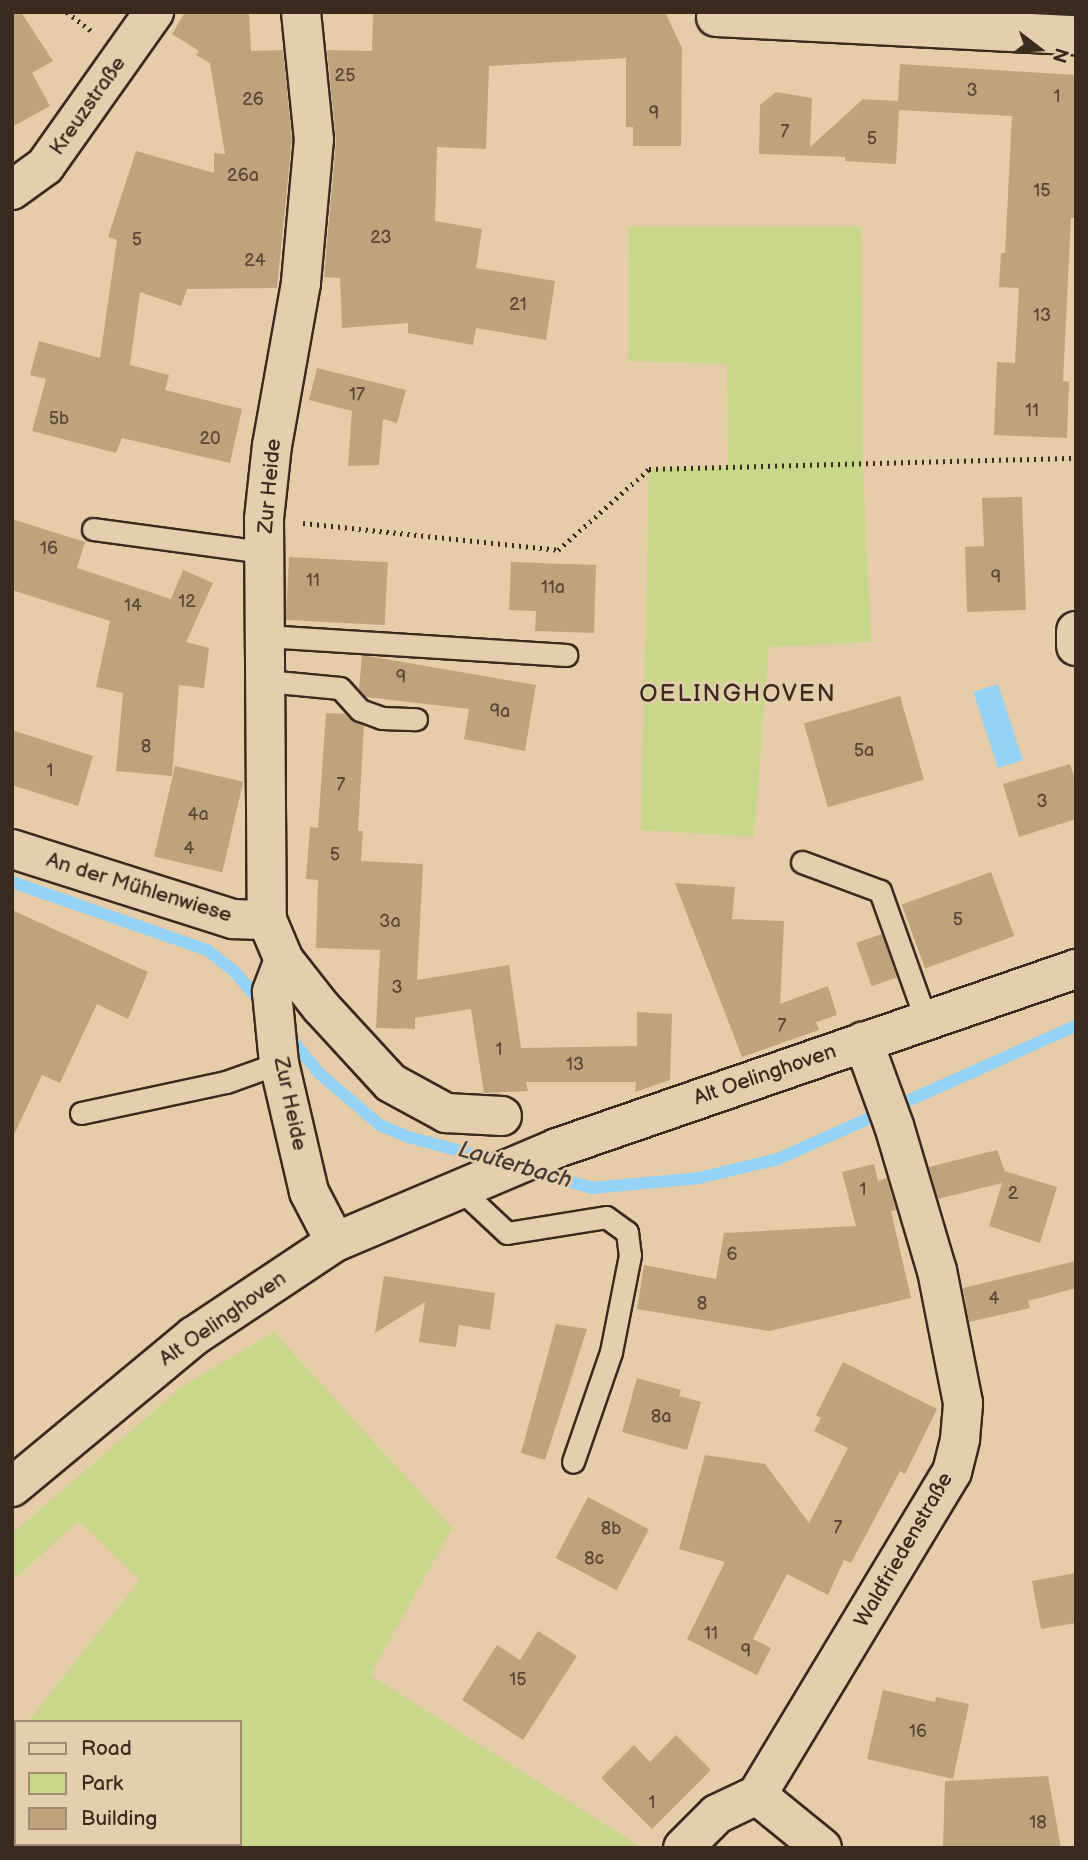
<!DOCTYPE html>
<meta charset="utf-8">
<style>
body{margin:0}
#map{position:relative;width:1088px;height:1860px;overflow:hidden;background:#e5cda9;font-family:"Balsamiq Sans",sans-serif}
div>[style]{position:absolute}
.green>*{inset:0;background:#c9d78b}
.water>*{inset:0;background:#95d3f6;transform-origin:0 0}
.stream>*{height:12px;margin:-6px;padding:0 6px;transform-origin:6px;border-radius:6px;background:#95d3f6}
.building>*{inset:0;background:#bea47d;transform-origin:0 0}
.path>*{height:4.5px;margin-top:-2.25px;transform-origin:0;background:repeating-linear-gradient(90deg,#3b2a1e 0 2px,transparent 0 7px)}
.roads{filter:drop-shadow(2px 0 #3b2a1e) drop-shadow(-2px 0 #3b2a1e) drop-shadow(0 2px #3b2a1e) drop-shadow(0 -2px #3b2a1e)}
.lane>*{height:21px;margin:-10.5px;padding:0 10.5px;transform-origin:10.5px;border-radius:10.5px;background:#e4cead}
.street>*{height:38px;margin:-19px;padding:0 19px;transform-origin:19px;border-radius:19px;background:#e4cead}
.secondary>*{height:38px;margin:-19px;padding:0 19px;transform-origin:19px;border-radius:19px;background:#e4cead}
span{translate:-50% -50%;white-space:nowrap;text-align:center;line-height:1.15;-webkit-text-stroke:5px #e4cead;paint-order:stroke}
.number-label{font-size:18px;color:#5c4836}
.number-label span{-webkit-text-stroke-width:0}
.street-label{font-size:21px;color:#3b2a1e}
.water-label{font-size:23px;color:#443b34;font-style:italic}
.quarter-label{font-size:24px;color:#3b2a1e;letter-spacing:2px}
.frame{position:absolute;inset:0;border:14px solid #3b2a1e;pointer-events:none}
.legend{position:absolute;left:14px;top:1720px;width:228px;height:126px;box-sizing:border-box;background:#e4cead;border:2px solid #a08c74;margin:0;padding:9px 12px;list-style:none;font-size:21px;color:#3b2a1e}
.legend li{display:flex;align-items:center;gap:14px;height:35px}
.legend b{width:35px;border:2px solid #a08c74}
.north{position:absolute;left:1004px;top:14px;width:70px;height:70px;-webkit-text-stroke:5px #e4cead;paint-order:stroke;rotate:107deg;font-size:19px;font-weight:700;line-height:28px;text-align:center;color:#3b2a1e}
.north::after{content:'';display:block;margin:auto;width:24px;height:32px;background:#3b2a1e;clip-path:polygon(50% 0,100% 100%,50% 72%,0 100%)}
</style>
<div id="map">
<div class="green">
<i style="clip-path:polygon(629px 227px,861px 227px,863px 464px,871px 642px,769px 647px,754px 837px,641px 830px,649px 469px,728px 467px,727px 364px,628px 361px)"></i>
<i style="clip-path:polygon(274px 1332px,452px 1528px,370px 1675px,639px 1846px,637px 1848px,57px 1848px,55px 1844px,240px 1844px,240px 1722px,28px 1722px,140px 1580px,79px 1521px,12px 1581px,12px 1534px,183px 1386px)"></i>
</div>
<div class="water">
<i style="left:998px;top:684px;width:80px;height:26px;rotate:72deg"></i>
</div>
<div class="stream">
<i style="left:12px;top:882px;width:207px;rotate:19.2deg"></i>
<i style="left:207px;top:950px;width:36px;rotate:38deg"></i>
<i style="left:235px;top:972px;width:45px;rotate:49.5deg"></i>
<i style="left:287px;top:1034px;width:52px;rotate:50.5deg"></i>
<i style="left:320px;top:1074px;width:79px;rotate:40.4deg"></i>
<i style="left:380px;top:1125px;width:30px;rotate:23deg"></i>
<i style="left:408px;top:1137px;width:93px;rotate:14.9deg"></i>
<i style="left:529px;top:1170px;width:66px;rotate:15.9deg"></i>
<i style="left:592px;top:1188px;width:107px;rotate:-5.3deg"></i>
<i style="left:699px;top:1178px;width:81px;rotate:-13.5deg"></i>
<i style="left:778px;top:1159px;width:326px;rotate:-24.1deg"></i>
</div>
<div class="building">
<i style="clip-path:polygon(12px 12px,21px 12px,53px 61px,32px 73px,50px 106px,12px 127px)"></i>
<i style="clip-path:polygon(185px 12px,249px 12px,251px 51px,283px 50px,292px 139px,277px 288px,187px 289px,181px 306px,140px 292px,130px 365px,169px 375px,165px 390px,242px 409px,230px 463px,122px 438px,116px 453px,32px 431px,46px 379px,30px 375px,39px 341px,100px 358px,117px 240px,108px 237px,136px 151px,214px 173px,214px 153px,225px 154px,210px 63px,196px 55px,199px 51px,172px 34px)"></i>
<i style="clip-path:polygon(373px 12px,665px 12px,682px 48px,681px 146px,633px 146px,633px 127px,626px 127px,626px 58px,489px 66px,486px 149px,437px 147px,435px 221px,482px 229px,476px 268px,555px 281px,546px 340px,476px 328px,473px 345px,408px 333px,408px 323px,342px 328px,340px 278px,324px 277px,336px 141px,327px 50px,372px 51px)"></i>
<i style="clip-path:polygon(900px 64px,1076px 75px,1076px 218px,1071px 218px,1063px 381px,1069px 382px,1067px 438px,994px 435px,997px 362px,1015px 363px,1019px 288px,999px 287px,1001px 253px,1005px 253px,1012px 116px,899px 110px,896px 164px,845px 161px,845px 157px,759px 154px,760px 105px,776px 92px,812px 98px,810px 147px,863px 99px,898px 101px)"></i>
<i style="clip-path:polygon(317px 368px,406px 390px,397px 423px,383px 419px,379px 465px,348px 466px,352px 411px,309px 400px)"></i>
<i style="clip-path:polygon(1022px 497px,1026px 610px,967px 612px,965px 547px,984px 546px,982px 498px)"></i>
<i style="clip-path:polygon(12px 519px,85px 542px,77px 568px,171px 599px,183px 570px,213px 583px,186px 642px,209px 648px,204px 688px,179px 685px,172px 776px,116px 771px,123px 693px,96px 687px,110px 621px,12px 590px)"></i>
<i style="left:289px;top:557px;width:99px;height:63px;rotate:3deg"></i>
<i style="clip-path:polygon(511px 562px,596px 565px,594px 633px,535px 631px,536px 611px,509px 610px)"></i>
<i style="clip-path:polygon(362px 655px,536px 685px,525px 751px,464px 739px,469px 709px,366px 697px,359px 689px)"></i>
<i style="left:900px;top:696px;width:87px;height:100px;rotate:74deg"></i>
<i style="clip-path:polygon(326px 713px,346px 714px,364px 725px,358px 831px,363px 831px,361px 861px,423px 864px,417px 980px,509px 965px,521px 1048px,637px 1046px,637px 1012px,672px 1014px,670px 1080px,635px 1092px,636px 1082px,526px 1082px,528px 1091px,484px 1093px,471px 1009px,415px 1018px,415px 1029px,376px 1028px,380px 950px,316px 948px,318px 880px,306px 879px,310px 827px,318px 828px)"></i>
<i style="clip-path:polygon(12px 730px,93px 756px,78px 806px,12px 785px)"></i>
<i style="clip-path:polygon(1070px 764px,1076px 783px,1076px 819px,1019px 837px,1003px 784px)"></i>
<i style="left:175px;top:766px;width:70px;height:93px;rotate:13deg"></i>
<i style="left:991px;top:872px;width:68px;height:95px;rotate:70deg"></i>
<i style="clip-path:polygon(675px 883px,735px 887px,732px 919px,784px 921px,780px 1004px,828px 986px,837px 1015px,816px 1022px,819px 1030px,742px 1057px)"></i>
<i style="clip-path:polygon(12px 910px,148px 972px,128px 1019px,97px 1004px,60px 1083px,42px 1075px,12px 1139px)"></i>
<i style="left:882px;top:934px;width:46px;height:27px;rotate:71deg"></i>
<i style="clip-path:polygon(997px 1150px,1005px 1171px,1057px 1187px,1040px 1243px,989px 1226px,1002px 1183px,938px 1199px,929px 1167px)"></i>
<i style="clip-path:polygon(874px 1164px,878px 1181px,887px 1178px,896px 1210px,891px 1211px,911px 1298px,769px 1331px,637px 1309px,644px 1265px,716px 1279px,724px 1233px,856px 1226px,842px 1172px)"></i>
<i style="clip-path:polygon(1076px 1261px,1076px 1288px,1028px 1301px,1030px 1308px,969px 1322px,963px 1288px)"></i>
<i style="clip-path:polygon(384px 1276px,495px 1293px,490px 1330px,459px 1325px,456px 1347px,419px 1342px,425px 1302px,375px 1333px)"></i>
<i style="clip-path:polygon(556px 1324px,587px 1329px,545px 1460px,521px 1453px)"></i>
<i style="clip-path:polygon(843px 1362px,937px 1409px,905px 1474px,900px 1471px,851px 1563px,844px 1560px,828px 1595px,787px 1574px,753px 1639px,771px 1648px,757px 1675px,687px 1639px,725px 1562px,679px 1549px,705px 1455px,765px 1464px,809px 1523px,848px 1448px,814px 1431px,821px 1418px,816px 1415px)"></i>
<i style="clip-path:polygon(637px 1378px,681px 1390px,679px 1396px,701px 1402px,687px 1450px,622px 1432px)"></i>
<i style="left:588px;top:1497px;width:69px;height:69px;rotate:28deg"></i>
<i style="clip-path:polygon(1076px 1573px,1076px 1623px,1041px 1629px,1032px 1581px)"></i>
<i style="clip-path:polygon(538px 1631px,577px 1656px,523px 1740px,462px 1700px,497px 1645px,520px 1660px)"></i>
<i style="clip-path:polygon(883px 1690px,935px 1702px,936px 1697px,969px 1704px,953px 1779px,867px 1759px)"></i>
<i style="clip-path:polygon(676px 1735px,711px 1770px,652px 1829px,601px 1778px,634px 1745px,650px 1762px)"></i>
<i style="clip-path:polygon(1048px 1776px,1061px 1848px,943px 1848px,945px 1781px)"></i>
</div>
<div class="path">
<i style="left:67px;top:12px;width:34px;rotate:38deg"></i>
<i style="left:303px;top:523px;width:256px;rotate:6deg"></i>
<i style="left:558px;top:550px;width:122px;rotate:-41.7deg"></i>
<i style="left:649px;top:469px;width:427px;rotate:-1.5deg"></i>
</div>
<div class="roads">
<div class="lane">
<i style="left:93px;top:529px;width:173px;rotate:7.7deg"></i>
<i style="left:265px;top:636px;width:302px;rotate:3.6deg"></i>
<i style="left:266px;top:681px;width:74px;rotate:5.4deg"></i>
<i style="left:340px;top:688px;width:30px;rotate:48deg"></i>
<i style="left:360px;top:710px;width:23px;rotate:20deg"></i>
<i style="left:382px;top:718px;width:34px;rotate:2deg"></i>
<i style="left:802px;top:862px;width:83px;rotate:20.4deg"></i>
<i style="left:880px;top:891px;width:137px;rotate:70.4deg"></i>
<i style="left:81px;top:1113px;width:148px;rotate:-12.1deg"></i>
<i style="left:226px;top:1082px;width:56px;rotate:-19.7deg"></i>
<i style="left:458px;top:1187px;width:67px;rotate:43.2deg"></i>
<i style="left:507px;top:1233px;width:100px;rotate:-9.2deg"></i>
<i style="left:606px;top:1217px;width:26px;rotate:36deg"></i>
<i style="left:627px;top:1232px;width:23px;rotate:83deg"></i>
<i style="left:630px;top:1255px;width:99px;rotate:101.1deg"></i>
<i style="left:611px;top:1352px;width:116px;rotate:109.1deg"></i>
</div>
<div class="street">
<i style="left:301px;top:12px;width:128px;rotate:84.2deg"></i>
<i style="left:314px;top:139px;width:145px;rotate:95.2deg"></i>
<i style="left:301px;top:283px;width:165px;rotate:100.1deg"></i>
<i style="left:272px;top:445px;width:74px;rotate:96.2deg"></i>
<i style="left:264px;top:519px;width:401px;rotate:89.6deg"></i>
<i style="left:267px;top:920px;width:43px;rotate:67deg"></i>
<i style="left:284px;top:960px;width:60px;rotate:51.8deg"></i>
<i style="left:321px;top:1007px;width:103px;rotate:47.4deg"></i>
<i style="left:391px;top:1083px;width:63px;rotate:28.6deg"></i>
<i style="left:446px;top:1113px;width:56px;rotate:3.1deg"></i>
<i style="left:716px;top:17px;width:360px;rotate:2.9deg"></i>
<i style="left:12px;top:190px;width:41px;rotate:-36deg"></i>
<i style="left:45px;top:166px;width:189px;rotate:-54.7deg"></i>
<i style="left:1076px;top:631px;width:15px;rotate:90deg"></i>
<i style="left:12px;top:849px;width:232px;rotate:17.6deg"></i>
<i style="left:233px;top:919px;width:34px;rotate:2deg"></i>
<i style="left:284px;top:960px;width:34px;rotate:111deg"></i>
<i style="left:272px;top:992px;width:71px;rotate:84.4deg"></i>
<i style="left:279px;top:1063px;width:132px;rotate:76.9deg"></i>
<i style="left:309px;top:1192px;width:56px;rotate:62.5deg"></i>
<i style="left:683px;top:1848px;width:48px;rotate:-45deg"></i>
<i style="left:717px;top:1814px;width:44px;rotate:-25.4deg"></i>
<i style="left:822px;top:1848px;width:84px;rotate:-140.8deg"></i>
<i style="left:757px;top:1795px;width:377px;rotate:-58.9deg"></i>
<i style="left:952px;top:1472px;width:34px;rotate:-76deg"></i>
<i style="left:960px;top:1439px;width:36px;rotate:-85deg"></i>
<i style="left:963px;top:1403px;width:135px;rotate:-101.1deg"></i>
<i style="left:937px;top:1271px;width:151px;rotate:-106.5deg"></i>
<i style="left:894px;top:1126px;width:90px;rotate:-110deg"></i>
</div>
<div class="secondary">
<i style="left:12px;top:1487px;width:236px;rotate:-39.7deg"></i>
<i style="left:194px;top:1336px;width:169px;rotate:-33.7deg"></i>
<i style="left:335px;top:1242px;width:241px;rotate:-22.9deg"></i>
<i style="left:557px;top:1148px;width:549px;rotate:-19.03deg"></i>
</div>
</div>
<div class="number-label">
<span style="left:345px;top:76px">25</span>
<span style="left:972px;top:91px">3</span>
<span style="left:1057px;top:97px">1</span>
<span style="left:253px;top:100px">26</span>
<span style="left:654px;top:114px">9</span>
<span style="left:785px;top:132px">7</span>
<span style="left:872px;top:139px">5</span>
<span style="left:243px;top:176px">26a</span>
<span style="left:1042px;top:191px">15</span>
<span style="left:381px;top:238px">23</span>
<span style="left:137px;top:240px">5</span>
<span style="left:255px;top:261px">24</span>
<span style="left:518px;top:305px">21</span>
<span style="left:1042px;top:316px">13</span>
<span style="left:357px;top:395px">17</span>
<span style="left:1032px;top:411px">11</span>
<span style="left:59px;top:419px">5b</span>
<span style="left:210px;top:439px">20</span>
<span style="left:49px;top:549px">16</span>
<span style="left:996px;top:578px">9</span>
<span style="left:313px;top:581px">11</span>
<span style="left:553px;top:588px">11a</span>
<span style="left:187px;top:602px">12</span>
<span style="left:133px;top:606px">14</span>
<span style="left:401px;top:678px">9</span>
<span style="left:500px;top:712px">9a</span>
<span style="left:146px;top:747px">8</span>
<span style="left:864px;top:751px">5a</span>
<span style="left:50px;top:771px">1</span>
<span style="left:341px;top:785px">7</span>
<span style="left:1042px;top:802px">3</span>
<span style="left:198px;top:815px">4a</span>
<span style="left:189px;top:849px">4</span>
<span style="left:335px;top:855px">5</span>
<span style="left:958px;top:920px">5</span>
<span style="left:390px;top:922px">3a</span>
<span style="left:397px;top:988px">3</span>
<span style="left:782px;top:1026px">7</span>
<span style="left:499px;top:1050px">1</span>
<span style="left:575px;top:1065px">13</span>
<span style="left:863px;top:1190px">1</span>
<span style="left:1013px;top:1194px">2</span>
<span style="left:732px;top:1255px">6</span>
<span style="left:994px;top:1299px">4</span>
<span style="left:702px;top:1304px">8</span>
<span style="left:661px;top:1417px">8a</span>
<span style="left:838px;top:1528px">7</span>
<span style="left:611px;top:1529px">8b</span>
<span style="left:594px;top:1559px">8c</span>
<span style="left:711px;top:1634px">11</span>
<span style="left:746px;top:1652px">9</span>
<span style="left:518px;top:1680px">15</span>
<span style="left:918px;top:1732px">16</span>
<span style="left:652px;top:1803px">1</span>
<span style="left:1038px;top:1823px">18</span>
</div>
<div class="street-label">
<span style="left:88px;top:106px;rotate:-55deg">Kreuzstraße</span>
<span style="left:270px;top:486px;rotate:-85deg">Zur Heide</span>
<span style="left:139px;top:888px;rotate:17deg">An der Mühlenwiese</span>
<span style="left:765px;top:1075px;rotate:-19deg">Alt Oelinghoven</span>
<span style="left:290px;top:1104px;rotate:78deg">Zur Heide</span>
<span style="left:223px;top:1319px;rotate:-35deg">Alt Oelinghoven</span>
<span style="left:904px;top:1550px;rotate:-60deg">Waldfriedenstraße</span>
</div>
<div class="water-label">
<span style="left:515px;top:1165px;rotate:16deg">Lauterbach</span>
</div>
<div class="quarter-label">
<span style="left:738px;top:694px">OELINGHOVEN</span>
</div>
<div class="frame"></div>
<ul class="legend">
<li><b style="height:9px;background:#e4cead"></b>Road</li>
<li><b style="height:19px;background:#c9d78b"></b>Park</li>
<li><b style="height:19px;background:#bea47d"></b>Building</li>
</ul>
<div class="north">N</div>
</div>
